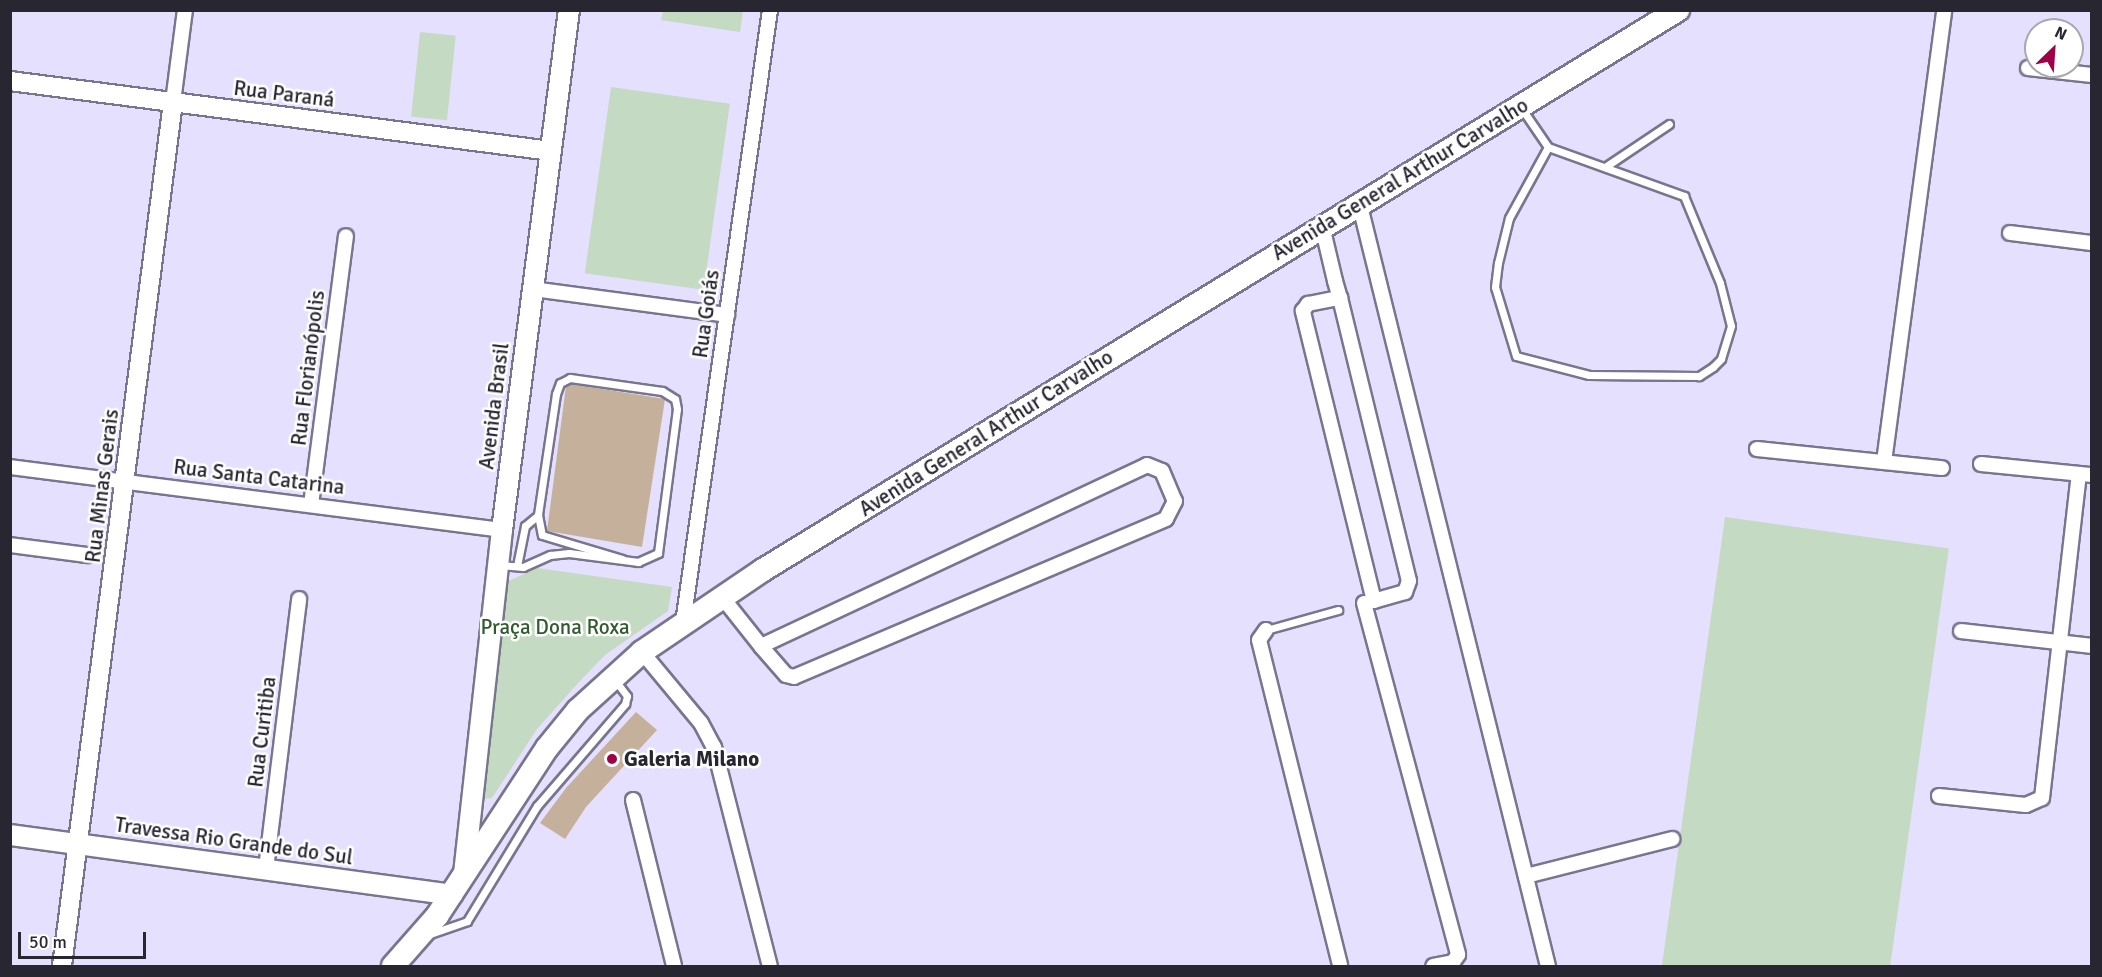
<!DOCTYPE html>
<meta charset="utf-8">
<style>
body{margin:0}
#map{position:relative;width:2102px;height:977px;overflow:hidden;background:#e4e0fd;font-family:Signika,sans-serif}
div>[style]{position:absolute}
.green>*{inset:0;background:#c4dac2;transform-origin:0 0}
.building>*{inset:0;background:#c5b19b}
.roads{filter:drop-shadow(2px 0 #79758e) drop-shadow(-2px 0 #79758e) drop-shadow(0 2px #79758e) drop-shadow(0 -2px #79758e)}
.service>*{height:7px;margin:-3.5px;padding:0 3.5px;transform-origin:3.5px;border-radius:3.5px;background:#fff}
.minor>*{height:14px;margin:-7px;padding:0 7px;transform-origin:7px;border-radius:7px;background:#fff}
.tertiary>*{height:18px;margin:-9px;padding:0 9px;transform-origin:9px;border-radius:9px;background:#fff}
.secondary>*{height:20px;margin:-10px;padding:0 10px;transform-origin:10px;border-radius:10px;background:#fff}
.primary>*{height:22px;margin:-11px;padding:0 11px;transform-origin:11px;border-radius:11px;background:#fff}
.dots>*{width:16px;height:16px;translate:-50% -50%;box-sizing:border-box;border:3px solid #fff;border-radius:50%}
span{translate:-50% -50%;white-space:nowrap;text-align:center;line-height:1.15;-webkit-text-stroke:5px #fff;paint-order:stroke}
.street-label{font-size:21px;color:#282631}
.park-label{font-size:21px;color:#305b2d}
.poi-label{font-size:21px;color:#282631;font-weight:700}
.left{translate:0 -50%;text-align:left}
.frame{position:absolute;inset:0;border:12px solid #282631;pointer-events:none}
.north{position:absolute;left:2024px;top:18px;width:60px;height:60px;box-sizing:border-box;background:#fff;border:2px solid #a9a8ad;border-radius:50%;rotate:25deg;font-size:16px;font-weight:700;line-height:24px;text-align:center;color:#282631}
.north::after{content:'';display:block;margin:auto;width:21px;height:27px;background:#9f0246;clip-path:polygon(50% 0,100% 100%,50% 72%,0 100%)}
.scale{position:absolute;left:18px;top:932px;width:128px;height:27px;box-sizing:border-box;border:3px solid #282631;border-top:0;padding-left:8px;font-size:18px;line-height:21px;white-space:nowrap;color:#282631;-webkit-text-stroke:4px #fff;paint-order:stroke}
</style>
<div id="map">
<div class="green">
<i style="clip-path:polygon(663px 10px,743px 10px,743px 11px,740px 32px,661px 20px)"></i>
<i style="left:420px;top:32px;width:36px;height:85px;rotate:6deg"></i>
<i style="left:611px;top:87px;width:120px;height:188px;rotate:8deg"></i>
<i style="left:1725px;top:517px;width:226px;height:454px;rotate:8deg"></i>
<i style="clip-path:polygon(537px 568px,672px 587px,668px 611px,605px 655px,578px 683px,537px 729px,492px 798px,482px 799px,504px 583px)"></i>
</div>
<div class="building">
<i style="clip-path:polygon(571px 384px,665px 399px,642px 547px,547px 531px,566px 386px)"></i>
<i style="clip-path:polygon(636px 712px,657px 730px,586px 807px,565px 839px,540px 823px,566px 788px)"></i>
</div>
<div class="roads">
<div class="service">
<i style="left:1522px;top:109px;width:46px;rotate:55.6deg"></i>
<i style="left:1548px;top:147px;width:145px;rotate:19.8deg"></i>
<i style="left:1684px;top:196px;width:94px;rotate:67.5deg"></i>
<i style="left:1720px;top:283px;width:44px;rotate:75.7deg"></i>
<i style="left:1731px;top:326px;width:34px;rotate:107deg"></i>
<i style="left:1721px;top:359px;width:11px;rotate:135deg"></i>
<i style="left:1713px;top:367px;width:17px;rotate:147deg"></i>
<i style="left:1699px;top:376px;width:110px;rotate:-179.5deg"></i>
<i style="left:1589px;top:375px;width:75px;rotate:-165.4deg"></i>
<i style="left:1516px;top:356px;width:72px;rotate:-106.9deg"></i>
<i style="left:1495px;top:287px;width:24px;rotate:-83deg"></i>
<i style="left:1498px;top:263px;width:46px;rotate:-76.3deg"></i>
<i style="left:1509px;top:218px;width:81px;rotate:-61.2deg"></i>
<i style="left:1605px;top:167px;width:77px;rotate:-33.9deg"></i>
<i style="left:500px;top:565px;width:23px;rotate:5deg"></i>
<i style="left:523px;top:567px;width:30px;rotate:-24deg"></i>
<i style="left:550px;top:555px;width:19px;rotate:-6deg"></i>
<i style="left:569px;top:553px;width:70px;rotate:7.4deg"></i>
<i style="left:638px;top:562px;width:22px;rotate:-24deg"></i>
<i style="left:658px;top:553px;width:145px;rotate:-82.5deg"></i>
<i style="left:677px;top:409px;width:10px;rotate:-101deg"></i>
<i style="left:675px;top:399px;width:15px;rotate:-148deg"></i>
<i style="left:662px;top:391px;width:93px;rotate:-172deg"></i>
<i style="left:570px;top:378px;width:11px;rotate:153deg"></i>
<i style="left:560px;top:383px;width:12px;rotate:110deg"></i>
<i style="left:556px;top:394px;width:122px;rotate:98.5deg"></i>
<i style="left:538px;top:515px;width:20px;rotate:79deg"></i>
<i style="left:542px;top:535px;width:84px;rotate:16.7deg"></i>
<i style="left:517px;top:566px;width:41px;rotate:-78.7deg"></i>
<i style="left:525px;top:526px;width:17px;rotate:-40deg"></i>
<i style="left:1266px;top:630px;width:75px;rotate:-15.5deg"></i>
<i style="left:430px;top:934px;width:39px;rotate:-19deg"></i>
<i style="left:467px;top:921px;width:135px;rotate:-58.7deg"></i>
<i style="left:537px;top:806px;width:135px;rotate:-49.2deg"></i>
<i style="left:625px;top:704px;width:8px;rotate:-76deg"></i>
<i style="left:627px;top:696px;width:20px;rotate:-127deg"></i>
</div>
<div class="minor">
<i style="left:2028px;top:68px;width:64px;rotate:6.2deg"></i>
<i style="left:173px;top:102px;width:93px;rotate:-82.6deg"></i>
<i style="left:1359px;top:202px;width:787px;rotate:76.11deg"></i>
<i style="left:1322px;top:226px;width:57px;rotate:76.7deg"></i>
<i style="left:1335px;top:281px;width:18px;rotate:74deg"></i>
<i style="left:1340px;top:298px;width:291px;rotate:76.3deg"></i>
<i style="left:1409px;top:581px;width:12px;rotate:110deg"></i>
<i style="left:1405px;top:592px;width:32px;rotate:164deg"></i>
<i style="left:1374px;top:601px;width:299px;rotate:-103.8deg"></i>
<i style="left:1303px;top:311px;width:9px;rotate:-54deg"></i>
<i style="left:1308px;top:304px;width:33px;rotate:-11deg"></i>
<i style="left:2010px;top:233px;width:83px;rotate:7deg"></i>
<i style="left:533px;top:289px;width:196px;rotate:7.6deg"></i>
<i style="left:1757px;top:449px;width:186px;rotate:5.9deg"></i>
<i style="left:1884px;top:462px;width:456px;rotate:-82.4deg"></i>
<i style="left:1981px;top:464px;width:112px;rotate:5.7deg"></i>
<i style="left:1147px;top:465px;width:16px;rotate:22deg"></i>
<i style="left:1162px;top:471px;width:33px;rotate:67deg"></i>
<i style="left:1175px;top:501px;width:20px;rotate:117deg"></i>
<i style="left:1166px;top:519px;width:404px;rotate:157deg"></i>
<i style="left:794px;top:677px;width:8px;rotate:-166deg"></i>
<i style="left:786px;top:675px;width:38px;rotate:-131deg"></i>
<i style="left:761px;top:646px;width:426px;rotate:-25.1deg"></i>
<i style="left:10px;top:467px;width:496px;rotate:7.3deg"></i>
<i style="left:311px;top:505px;width:271px;rotate:-82.6deg"></i>
<i style="left:10px;top:545px;width:78px;rotate:7.4deg"></i>
<i style="left:722px;top:597px;width:63px;rotate:51.5deg"></i>
<i style="left:1364px;top:603px;width:364px;rotate:75deg"></i>
<i style="left:1458px;top:955px;width:9px;rotate:126deg"></i>
<i style="left:1453px;top:962px;width:20px;rotate:169deg"></i>
<i style="left:683px;top:623px;width:619px;rotate:-81.92deg"></i>
<i style="left:1266px;top:630px;width:12px;rotate:125deg"></i>
<i style="left:1259px;top:640px;width:336px;rotate:76deg"></i>
<i style="left:1961px;top:631px;width:132px;rotate:6.5deg"></i>
<i style="left:642px;top:652px;width:92px;rotate:50.3deg"></i>
<i style="left:701px;top:723px;width:27px;rotate:62deg"></i>
<i style="left:714px;top:747px;width:226px;rotate:75.7deg"></i>
<i style="left:1939px;top:796px;width:87px;rotate:5.9deg"></i>
<i style="left:2026px;top:805px;width:17px;rotate:-24deg"></i>
<i style="left:2042px;top:798px;width:326px;rotate:-83.5deg"></i>
<i style="left:633px;top:800px;width:171px;rotate:76.1deg"></i>
<i style="left:266px;top:869px;width:272px;rotate:-83deg"></i>
<i style="left:1526px;top:876px;width:151px;rotate:-14.2deg"></i>
</div>
<div class="tertiary">
<i style="left:10px;top:81px;width:546px;rotate:7.37deg"></i>
<i style="left:62px;top:966px;width:871px;rotate:-82.68deg"></i>
</div>
<div class="secondary">
<i style="left:10px;top:835px;width:446px;rotate:7.7deg"></i>
<i style="left:464px;top:874px;width:346px;rotate:-83.7deg"></i>
<i style="left:502px;top:530px;width:524px;rotate:-82.66deg"></i>
</div>
<div class="primary">
<i style="left:393px;top:966px;width:67px;rotate:-48.7deg"></i>
<i style="left:437px;top:916px;width:201px;rotate:-56.8deg"></i>
<i style="left:547px;top:748px;width:49px;rotate:-50.8deg"></i>
<i style="left:578px;top:710px;width:86px;rotate:-42.2deg"></i>
<i style="left:642px;top:652px;width:146px;rotate:-34.1deg"></i>
<i style="left:763px;top:570px;width:1073px;rotate:-31.47deg"></i>
</div>
</div>
<div class="dots">
<i style="left:612px;top:759px;background:#9f0246"></i>
</div>
<div class="street-label">
<span style="left:284px;top:94px;rotate:7deg">Rua Paraná</span>
<span style="left:1400px;top:179px;rotate:-31deg">Avenida General Arthur Carvalho</span>
<span style="left:706px;top:314px;rotate:-82deg">Rua Goiás</span>
<span style="left:308px;top:368px;rotate:-83deg">Rua Florianópolis</span>
<span style="left:494px;top:406px;rotate:-83deg">Avenida Brasil</span>
<span style="left:986px;top:433px;rotate:-32deg">Avenida General Arthur Carvalho</span>
<span style="left:259px;top:477px;rotate:7deg">Rua Santa Catarina</span>
<span style="left:102px;top:486px;rotate:-83deg">Rua Minas Gerais</span>
<span style="left:262px;top:732px;rotate:-83deg">Rua Curitiba</span>
<span style="left:234px;top:841px;rotate:8deg">Travessa Rio Grande do Sul</span>
</div>
<div class="park-label">
<span style="left:555px;top:627px">Praça Dona Roxa</span>
</div>
<div class="poi-label">
<span class="left" style="left:624px;top:759px">Galeria Milano</span>
</div>
<div class="frame"></div>
<div class="north">N</div>
<div class="scale">50 m</div>
</div>
